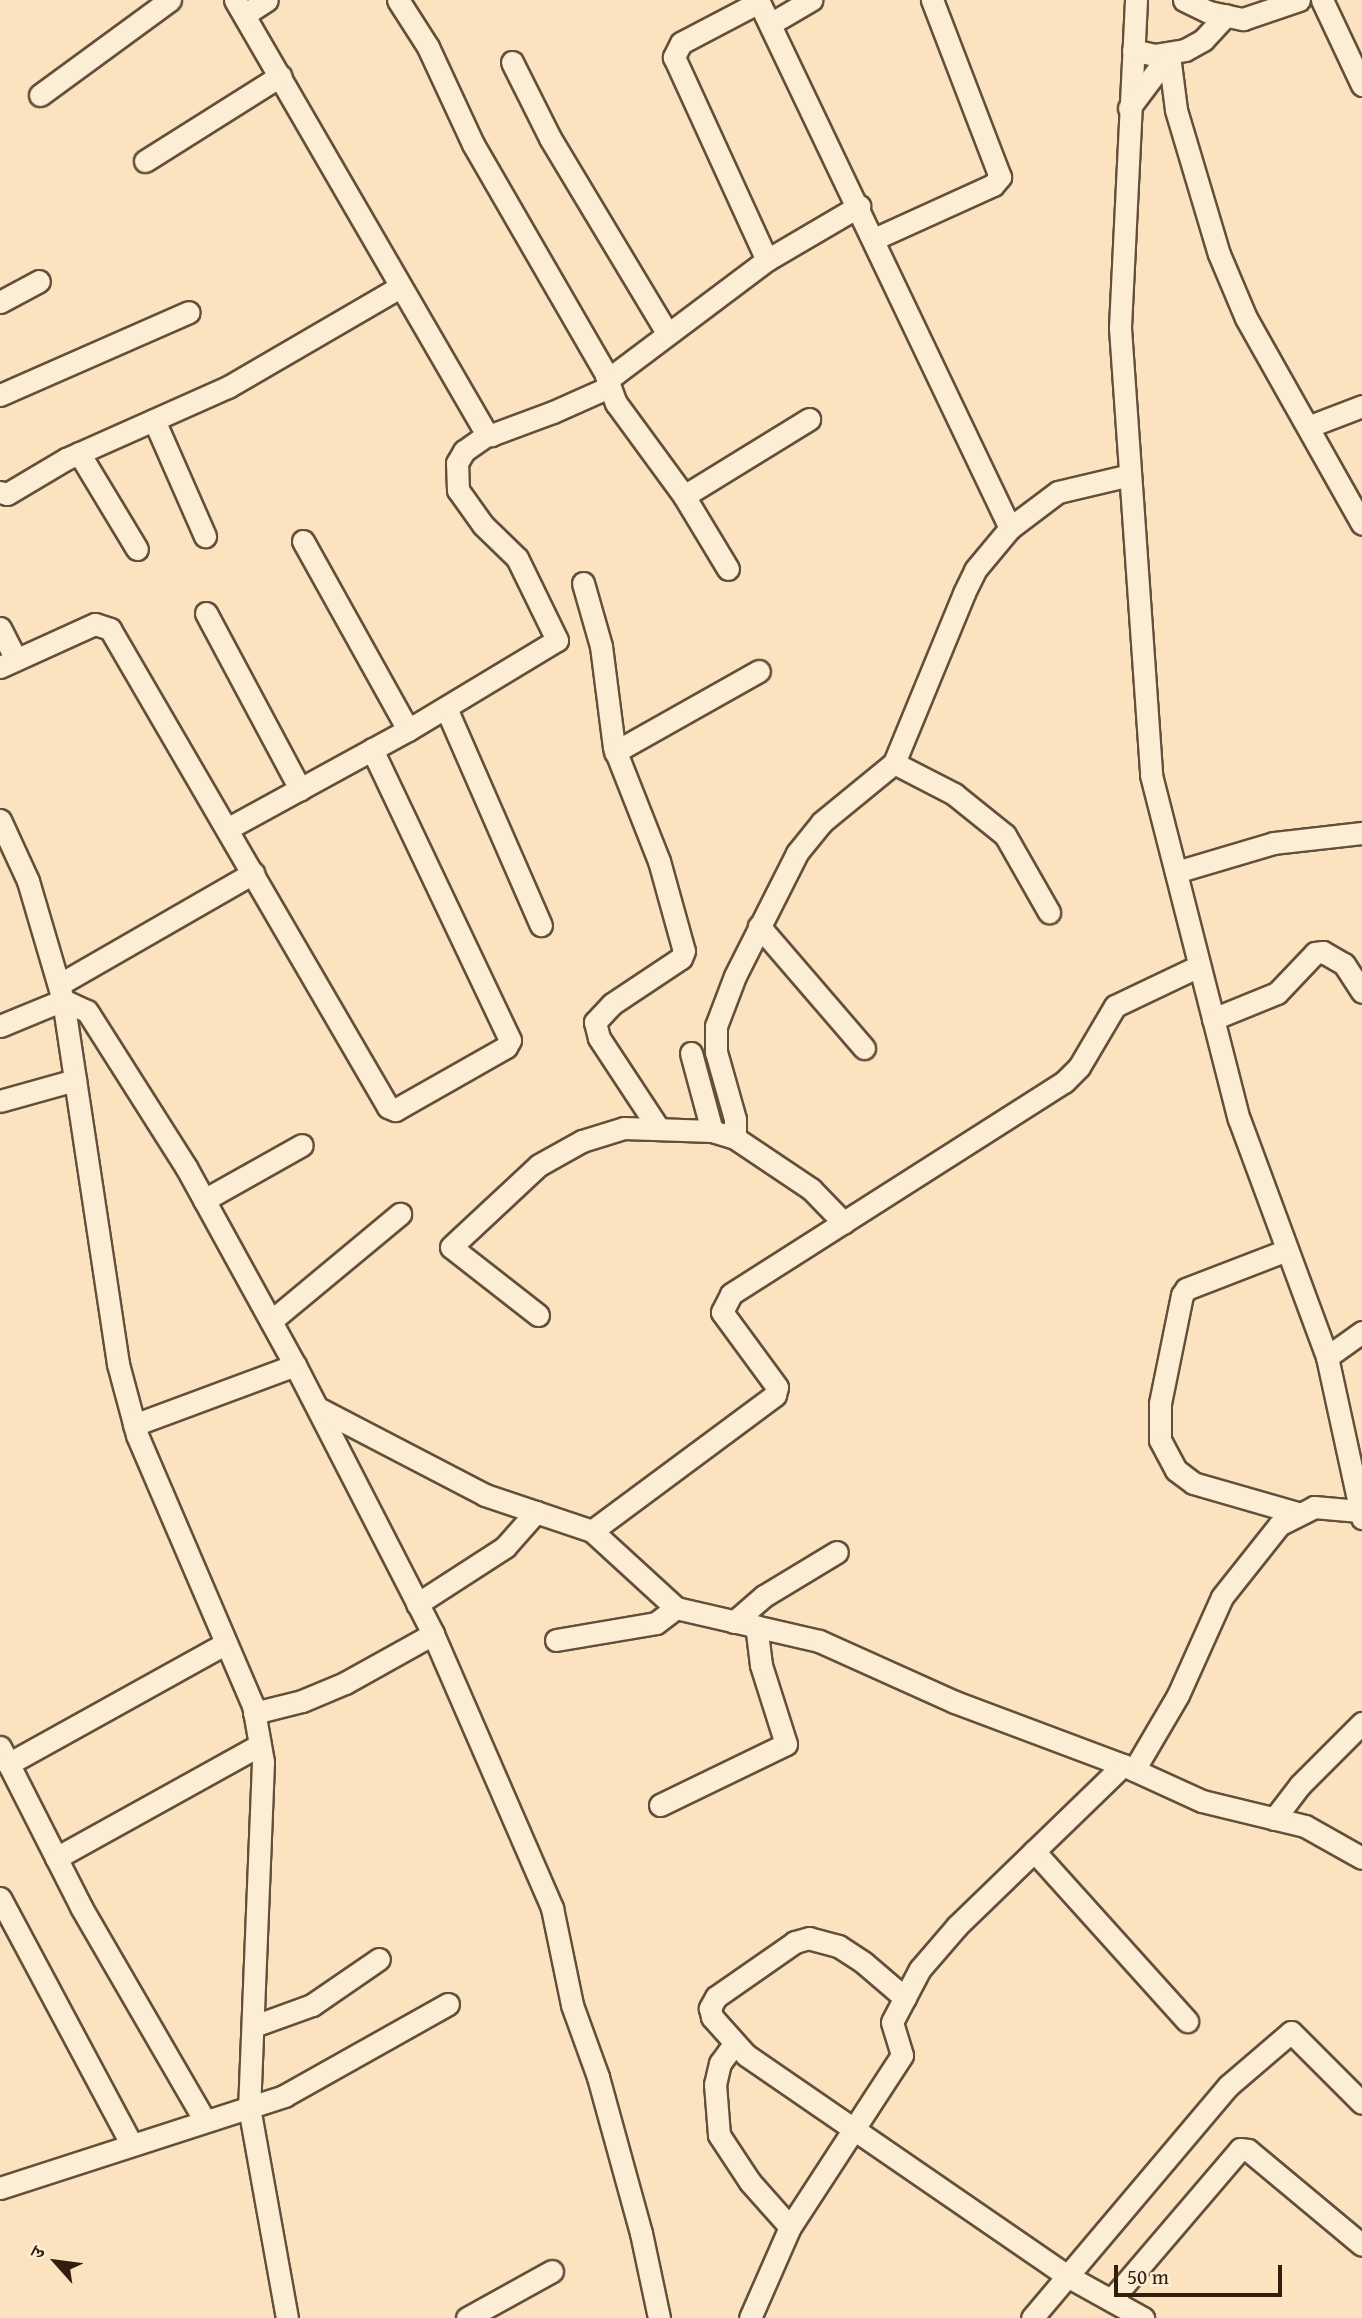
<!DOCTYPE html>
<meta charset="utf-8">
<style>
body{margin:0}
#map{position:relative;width:1362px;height:2318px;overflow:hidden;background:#fbe3bf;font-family:"Gentium Book Plus","Noto Serif Devanagari",serif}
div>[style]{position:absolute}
.roads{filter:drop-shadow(2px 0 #644f3b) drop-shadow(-2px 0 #644f3b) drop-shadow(0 2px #644f3b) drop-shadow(0 -2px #644f3b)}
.street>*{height:21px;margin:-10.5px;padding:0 10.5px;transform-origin:10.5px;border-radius:10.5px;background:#fcedd5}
span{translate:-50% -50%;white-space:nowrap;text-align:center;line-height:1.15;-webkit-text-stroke:7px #fcedd5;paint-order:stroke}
.north{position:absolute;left:21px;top:2227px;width:70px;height:70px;-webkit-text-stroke:5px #fcedd5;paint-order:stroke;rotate:298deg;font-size:19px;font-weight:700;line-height:28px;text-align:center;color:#321e0f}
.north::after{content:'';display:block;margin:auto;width:24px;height:32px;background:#321e0f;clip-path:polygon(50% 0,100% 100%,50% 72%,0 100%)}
.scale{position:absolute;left:1114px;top:2265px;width:168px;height:32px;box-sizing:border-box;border:4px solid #321e0f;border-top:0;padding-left:9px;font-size:21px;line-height:24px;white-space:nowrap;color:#321e0f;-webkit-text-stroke:5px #fcedd5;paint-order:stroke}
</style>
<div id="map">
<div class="roads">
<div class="street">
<i style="left:235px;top:0;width:499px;rotate:59.9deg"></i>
<i style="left:485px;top:432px;width:7px;rotate:27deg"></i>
<i style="left:491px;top:435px;width:66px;rotate:-20.4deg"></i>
<i style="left:553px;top:412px;width:59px;rotate:-24deg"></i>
<i style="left:398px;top:0;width:56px;rotate:57.4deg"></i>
<i style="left:428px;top:47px;width:107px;rotate:65.1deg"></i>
<i style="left:473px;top:144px;width:266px;rotate:60deg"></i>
<i style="left:606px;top:374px;width:9px"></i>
<i style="left:615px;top:374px;width:190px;rotate:-36.9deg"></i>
<i style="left:767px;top:260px;width:107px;rotate:-30.4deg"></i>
<i style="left:758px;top:0;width:585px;rotate:64.49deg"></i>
<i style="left:1136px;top:0;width:328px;rotate:92.8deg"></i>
<i style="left:1120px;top:328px;width:448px;rotate:86deg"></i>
<i style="left:1151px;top:775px;width:355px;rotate:75.7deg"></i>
<i style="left:1239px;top:1119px;width:254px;rotate:69.7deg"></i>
<i style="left:1327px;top:1357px;width:165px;rotate:77.7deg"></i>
<i style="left:1184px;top:0;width:28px;rotate:26deg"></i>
<i style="left:1209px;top:12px;width:35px;rotate:12deg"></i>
<i style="left:1243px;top:19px;width:59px;rotate:-18.7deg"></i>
<i style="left:1322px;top:0;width:94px;rotate:64.8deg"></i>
<i style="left:759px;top:2px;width:88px;rotate:152.3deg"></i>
<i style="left:681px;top:43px;width:16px;rotate:117deg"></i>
<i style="left:674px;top:57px;width:223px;rotate:65.4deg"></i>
<i style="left:244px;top:15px;width:27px;rotate:-33deg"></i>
<i style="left:770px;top:24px;width:48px;rotate:-30.3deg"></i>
<i style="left:1133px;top:50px;width:22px;rotate:13deg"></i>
<i style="left:1154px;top:55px;width:31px;rotate:-9deg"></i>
<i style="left:1185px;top:50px;width:21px;rotate:-29deg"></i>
<i style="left:1203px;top:40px;width:34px;rotate:-47deg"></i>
<i style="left:1169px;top:55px;width:55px;rotate:82.7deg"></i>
<i style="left:1176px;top:110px;width:150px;rotate:73.4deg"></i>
<i style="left:1219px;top:254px;width:69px;rotate:67.1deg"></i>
<i style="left:1246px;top:318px;width:236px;rotate:60.6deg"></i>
<i style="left:512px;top:62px;width:85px;rotate:63.4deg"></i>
<i style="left:550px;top:138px;width:227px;rotate:59deg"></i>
<i style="left:40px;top:95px;width:161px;rotate:-36.2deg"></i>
<i style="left:1129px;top:108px;width:66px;rotate:-53deg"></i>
<i style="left:145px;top:161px;width:160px;rotate:-32.2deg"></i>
<i style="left:874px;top:239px;width:131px;rotate:-24.4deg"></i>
<i style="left:993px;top:185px;width:11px;rotate:-49deg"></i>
<i style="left:1000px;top:177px;width:190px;rotate:-111deg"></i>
<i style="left:0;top:302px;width:44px;rotate:-28.3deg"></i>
<i style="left:606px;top:376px;width:29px;rotate:70deg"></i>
<i style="left:616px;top:403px;width:115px;rotate:53.8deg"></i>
<i style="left:684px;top:496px;width:85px;rotate:58.9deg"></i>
<i style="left:0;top:395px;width:206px;rotate:-23.7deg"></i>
<i style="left:154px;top:420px;width:127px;rotate:66.3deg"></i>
<i style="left:1310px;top:426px;width:56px;rotate:-21deg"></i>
<i style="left:79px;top:453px;width:112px;rotate:58.9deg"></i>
<i style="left:0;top:492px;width:7px;rotate:16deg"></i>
<i style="left:7px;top:494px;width:69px;rotate:-30.7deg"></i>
<i style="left:66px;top:459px;width:177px;rotate:-24deg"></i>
<i style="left:228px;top:387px;width:199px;rotate:-30.2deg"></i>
<i style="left:684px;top:496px;width:147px;rotate:-31.6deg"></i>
<i style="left:303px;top:541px;width:216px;rotate:60.9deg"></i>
<i style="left:583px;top:583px;width:66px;rotate:74.1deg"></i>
<i style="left:601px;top:646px;width:102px;rotate:82.7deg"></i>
<i style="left:614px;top:747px;width:123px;rotate:68.5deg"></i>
<i style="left:659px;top:861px;width:93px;rotate:74.5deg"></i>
<i style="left:684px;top:951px;width:8px;rotate:113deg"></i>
<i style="left:681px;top:958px;width:83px;rotate:146.3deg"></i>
<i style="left:612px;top:1004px;width:25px;rotate:133deg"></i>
<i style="left:595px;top:1022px;width:16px;rotate:76deg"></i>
<i style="left:599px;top:1038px;width:105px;rotate:56.6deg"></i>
<i style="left:206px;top:613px;width:200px;rotate:61.9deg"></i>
<i style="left:0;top:628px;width:35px;rotate:63deg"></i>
<i style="left:0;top:667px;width:104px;rotate:-24.4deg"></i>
<i style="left:95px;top:624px;width:16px;rotate:18deg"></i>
<i style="left:110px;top:629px;width:553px;rotate:59.82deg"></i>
<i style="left:388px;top:1107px;width:8px;rotate:23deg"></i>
<i style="left:395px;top:1110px;width:128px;rotate:-29.6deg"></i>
<i style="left:506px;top:1047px;width:8px;rotate:-60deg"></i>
<i style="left:510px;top:1040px;width:322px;rotate:-115.4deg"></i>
<i style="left:446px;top:708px;width:237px;rotate:66.4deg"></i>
<i style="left:615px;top:752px;width:165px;rotate:-29.4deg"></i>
<i style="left:894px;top:763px;width:68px;rotate:27.3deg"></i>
<i style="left:954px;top:794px;width:65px;rotate:38.8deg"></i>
<i style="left:1005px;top:835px;width:89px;rotate:60.3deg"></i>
<i style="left:0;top:820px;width:67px;rotate:65.3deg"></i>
<i style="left:28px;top:881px;width:124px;rotate:73.6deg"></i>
<i style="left:63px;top:1000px;width:368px;rotate:81.4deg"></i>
<i style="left:118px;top:1364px;width:73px;rotate:75deg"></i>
<i style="left:137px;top:1435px;width:294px;rotate:66.8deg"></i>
<i style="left:253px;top:1705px;width:58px;rotate:80deg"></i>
<i style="left:263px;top:1762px;width:345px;rotate:92.3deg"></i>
<i style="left:249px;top:2107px;width:214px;rotate:79.8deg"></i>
<i style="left:227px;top:829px;width:206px;rotate:-28.7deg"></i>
<i style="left:408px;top:730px;width:174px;rotate:-31.1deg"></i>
<i style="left:557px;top:640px;width:91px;rotate:-116deg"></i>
<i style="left:517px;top:558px;width:47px;rotate:-135.9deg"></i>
<i style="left:483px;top:525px;width:43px;rotate:-125.5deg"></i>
<i style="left:458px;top:490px;width:27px;rotate:-92deg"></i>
<i style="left:457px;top:463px;width:14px;rotate:-60deg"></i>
<i style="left:464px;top:451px;width:29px;rotate:-35deg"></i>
<i style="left:1176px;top:872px;width:102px;rotate:-16.5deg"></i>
<i style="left:1274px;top:843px;width:89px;rotate:-6.5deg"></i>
<i style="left:759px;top:926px;width:161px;rotate:49.3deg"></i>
<i style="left:60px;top:984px;width:223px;rotate:-29.9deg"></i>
<i style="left:1213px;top:1019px;width:69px;rotate:-22.1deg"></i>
<i style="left:1277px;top:993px;width:55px;rotate:-46.5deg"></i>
<i style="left:1315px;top:953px;width:8px;rotate:-7deg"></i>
<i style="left:1323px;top:952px;width:24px;rotate:30deg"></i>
<i style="left:1344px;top:964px;width:33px;rotate:57deg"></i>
<i style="left:0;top:1026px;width:68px;rotate:-22.4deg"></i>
<i style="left:63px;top:1000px;width:26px;rotate:25deg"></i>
<i style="left:87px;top:1011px;width:185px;rotate:57.6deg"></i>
<i style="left:186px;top:1167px;width:226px;rotate:61.2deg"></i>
<i style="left:295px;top:1365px;width:302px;rotate:62.8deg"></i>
<i style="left:433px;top:1634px;width:299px;rotate:66.5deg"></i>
<i style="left:552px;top:1908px;width:99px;rotate:78.3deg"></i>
<i style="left:572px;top:2005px;width:77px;rotate:70.1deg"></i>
<i style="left:598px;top:2077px;width:162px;rotate:74.6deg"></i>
<i style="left:641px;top:2233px;width:87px;rotate:78deg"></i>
<i style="left:691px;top:1053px;width:81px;rotate:74.9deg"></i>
<i style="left:0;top:1101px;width:78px;rotate:-15.6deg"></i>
<i style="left:735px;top:1138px;width:19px;rotate:-90deg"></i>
<i style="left:735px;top:1119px;width:70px;rotate:-105.8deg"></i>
<i style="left:716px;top:1052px;width:26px;rotate:-90deg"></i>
<i style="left:716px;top:1026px;width:53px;rotate:-69.2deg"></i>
<i style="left:735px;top:976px;width:138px;rotate:-63.2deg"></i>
<i style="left:797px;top:853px;width:40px;rotate:-51deg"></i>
<i style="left:822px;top:822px;width:93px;rotate:-39.3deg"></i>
<i style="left:894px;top:763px;width:184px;rotate:-67.6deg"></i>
<i style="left:964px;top:593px;width:25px;rotate:-64deg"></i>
<i style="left:975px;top:570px;width:55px;rotate:-50.2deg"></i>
<i style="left:1010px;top:528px;width:60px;rotate:-36.9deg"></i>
<i style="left:1058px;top:492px;width:74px;rotate:-13.3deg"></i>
<i style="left:204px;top:1200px;width:112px;rotate:-29.3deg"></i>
<i style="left:1287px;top:1250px;width:108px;rotate:158.9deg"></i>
<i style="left:1186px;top:1289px;width:7px;rotate:124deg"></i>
<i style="left:1182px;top:1295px;width:110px;rotate:101.5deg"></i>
<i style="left:1160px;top:1403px;width:37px;rotate:90deg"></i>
<i style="left:1160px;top:1440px;width:34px;rotate:62deg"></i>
<i style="left:1176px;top:1470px;width:21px;rotate:37deg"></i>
<i style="left:1193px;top:1483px;width:108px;rotate:16.1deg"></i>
<i style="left:538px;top:1315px;width:110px;rotate:-142deg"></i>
<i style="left:451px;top:1247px;width:120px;rotate:-43deg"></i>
<i style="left:539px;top:1165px;width:49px;rotate:-29.2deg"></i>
<i style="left:582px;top:1141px;width:44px;rotate:-17.2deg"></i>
<i style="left:624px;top:1128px;width:88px;rotate:2deg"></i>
<i style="left:712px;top:1131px;width:24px;rotate:17deg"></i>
<i style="left:735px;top:1138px;width:92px;rotate:33.9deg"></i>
<i style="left:811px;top:1189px;width:47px;rotate:45.9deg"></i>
<i style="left:271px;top:1321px;width:168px;rotate:-39.7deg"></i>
<i style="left:1327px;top:1357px;width:43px;rotate:-35.5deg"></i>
<i style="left:318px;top:1408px;width:188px;rotate:27.5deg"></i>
<i style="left:485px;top:1495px;width:113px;rotate:18.6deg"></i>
<i style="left:592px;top:1531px;width:114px;rotate:42.5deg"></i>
<i style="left:676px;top:1608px;width:147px;rotate:13deg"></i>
<i style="left:819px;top:1641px;width:149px;rotate:24.2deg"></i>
<i style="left:955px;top:1702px;width:179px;rotate:20.6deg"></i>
<i style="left:1123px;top:1765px;width:87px;rotate:24.5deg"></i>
<i style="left:1202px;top:1801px;width:106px;rotate:13.6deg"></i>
<i style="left:1305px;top:1826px;width:65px;rotate:29.3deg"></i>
<i style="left:134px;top:1425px;width:172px;rotate:-20.4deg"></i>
<i style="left:592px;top:1531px;width:228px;rotate:-36.6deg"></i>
<i style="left:775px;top:1395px;width:8px;rotate:-76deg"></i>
<i style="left:777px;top:1387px;width:93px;rotate:-126.3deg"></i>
<i style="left:722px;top:1312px;width:20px;rotate:-63deg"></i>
<i style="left:731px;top:1294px;width:395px;rotate:-32.5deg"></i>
<i style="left:1064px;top:1082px;width:21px;rotate:-45deg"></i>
<i style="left:1079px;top:1067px;width:71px;rotate:-59.5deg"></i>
<i style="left:1115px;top:1006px;width:93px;rotate:-25.5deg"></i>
<i style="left:417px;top:1604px;width:105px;rotate:-32.9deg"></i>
<i style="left:505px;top:1547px;width:47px;rotate:-48.5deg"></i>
<i style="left:734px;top:1622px;width:40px;rotate:-41deg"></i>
<i style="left:764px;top:1596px;width:85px;rotate:-31.1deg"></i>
<i style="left:556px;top:1640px;width:101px;rotate:-9.6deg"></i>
<i style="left:656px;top:1623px;width:25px;rotate:-37deg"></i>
<i style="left:254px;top:1713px;width:49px;rotate:-14deg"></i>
<i style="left:302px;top:1701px;width:47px;rotate:-22.7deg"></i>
<i style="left:345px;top:1683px;width:101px;rotate:-29.1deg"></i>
<i style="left:0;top:1747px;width:179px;rotate:63.1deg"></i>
<i style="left:81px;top:1907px;width:247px;rotate:59.9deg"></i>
<i style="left:8px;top:1764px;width:249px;rotate:-29deg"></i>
<i style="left:1134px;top:1770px;width:87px;rotate:-59.6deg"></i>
<i style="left:1178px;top:1695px;width:107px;rotate:-65.8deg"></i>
<i style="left:1222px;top:1597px;width:92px;rotate:-51.6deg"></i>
<i style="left:1279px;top:1525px;width:39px;rotate:-27deg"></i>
<i style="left:1314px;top:1507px;width:45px;rotate:5.1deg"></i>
<i style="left:660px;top:1805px;width:140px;rotate:-25.8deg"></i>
<i style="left:786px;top:1744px;width:83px;rotate:-107.6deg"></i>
<i style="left:761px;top:1665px;width:39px;rotate:-97deg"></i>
<i style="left:1274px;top:1819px;width:43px;rotate:-52.6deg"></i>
<i style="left:1300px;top:1785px;width:88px;rotate:-45deg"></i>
<i style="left:1034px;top:1851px;width:229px;rotate:48deg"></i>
<i style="left:56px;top:1858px;width:233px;rotate:-29deg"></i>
<i style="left:0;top:1898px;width:278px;rotate:61.9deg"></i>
<i style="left:905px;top:1998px;width:55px;rotate:-139.4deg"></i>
<i style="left:863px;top:1962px;width:30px;rotate:-147deg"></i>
<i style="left:838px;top:1946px;width:30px;rotate:-165deg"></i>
<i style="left:809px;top:1938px;width:15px;rotate:164deg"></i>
<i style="left:795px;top:1942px;width:96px;rotate:145.2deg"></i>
<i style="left:716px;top:1997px;width:13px;rotate:119deg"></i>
<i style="left:710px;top:2008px;width:9px;rotate:77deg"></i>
<i style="left:712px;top:2017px;width:51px;rotate:48.2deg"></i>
<i style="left:746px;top:2055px;width:392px;rotate:34.5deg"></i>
<i style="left:1069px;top:2277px;width:85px;rotate:29deg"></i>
<i style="left:254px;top:2026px;width:62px;rotate:-19.9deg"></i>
<i style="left:312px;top:2005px;width:81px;rotate:-34.5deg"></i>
<i style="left:734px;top:2044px;width:24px;rotate:126deg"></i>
<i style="left:720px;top:2063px;width:22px;rotate:103deg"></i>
<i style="left:715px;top:2084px;width:51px;rotate:85.5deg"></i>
<i style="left:719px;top:2135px;width:56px;rotate:56.6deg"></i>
<i style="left:750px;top:2182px;width:60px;rotate:48.4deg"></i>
<i style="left:0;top:2188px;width:299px;rotate:-17.9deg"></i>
<i style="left:284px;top:2096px;width:188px;rotate:-29.3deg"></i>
<i style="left:1112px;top:2299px;width:197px;rotate:-49.5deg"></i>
<i style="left:1240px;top:2149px;width:8px;rotate:7deg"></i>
<i style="left:1248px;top:2150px;width:148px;rotate:39.8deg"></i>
<i style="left:467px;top:2318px;width:97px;rotate:-28.9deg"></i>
<i style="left:750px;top:2318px;width:99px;rotate:-66.3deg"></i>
<i style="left:790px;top:2227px;width:205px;rotate:-56.9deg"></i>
<i style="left:902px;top:2055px;width:34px;rotate:-107deg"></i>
<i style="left:892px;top:2022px;width:60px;rotate:-62.2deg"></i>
<i style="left:920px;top:1969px;width:57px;rotate:-49.3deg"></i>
<i style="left:957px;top:1926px;width:231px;rotate:-44.1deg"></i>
<i style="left:1032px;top:2318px;width:304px;rotate:-49.8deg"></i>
<i style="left:1228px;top:2086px;width:83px;rotate:-40.6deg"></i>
<i style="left:1291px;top:2032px;width:100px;rotate:45deg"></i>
</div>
</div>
<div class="north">उ</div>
<div class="scale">50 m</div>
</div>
